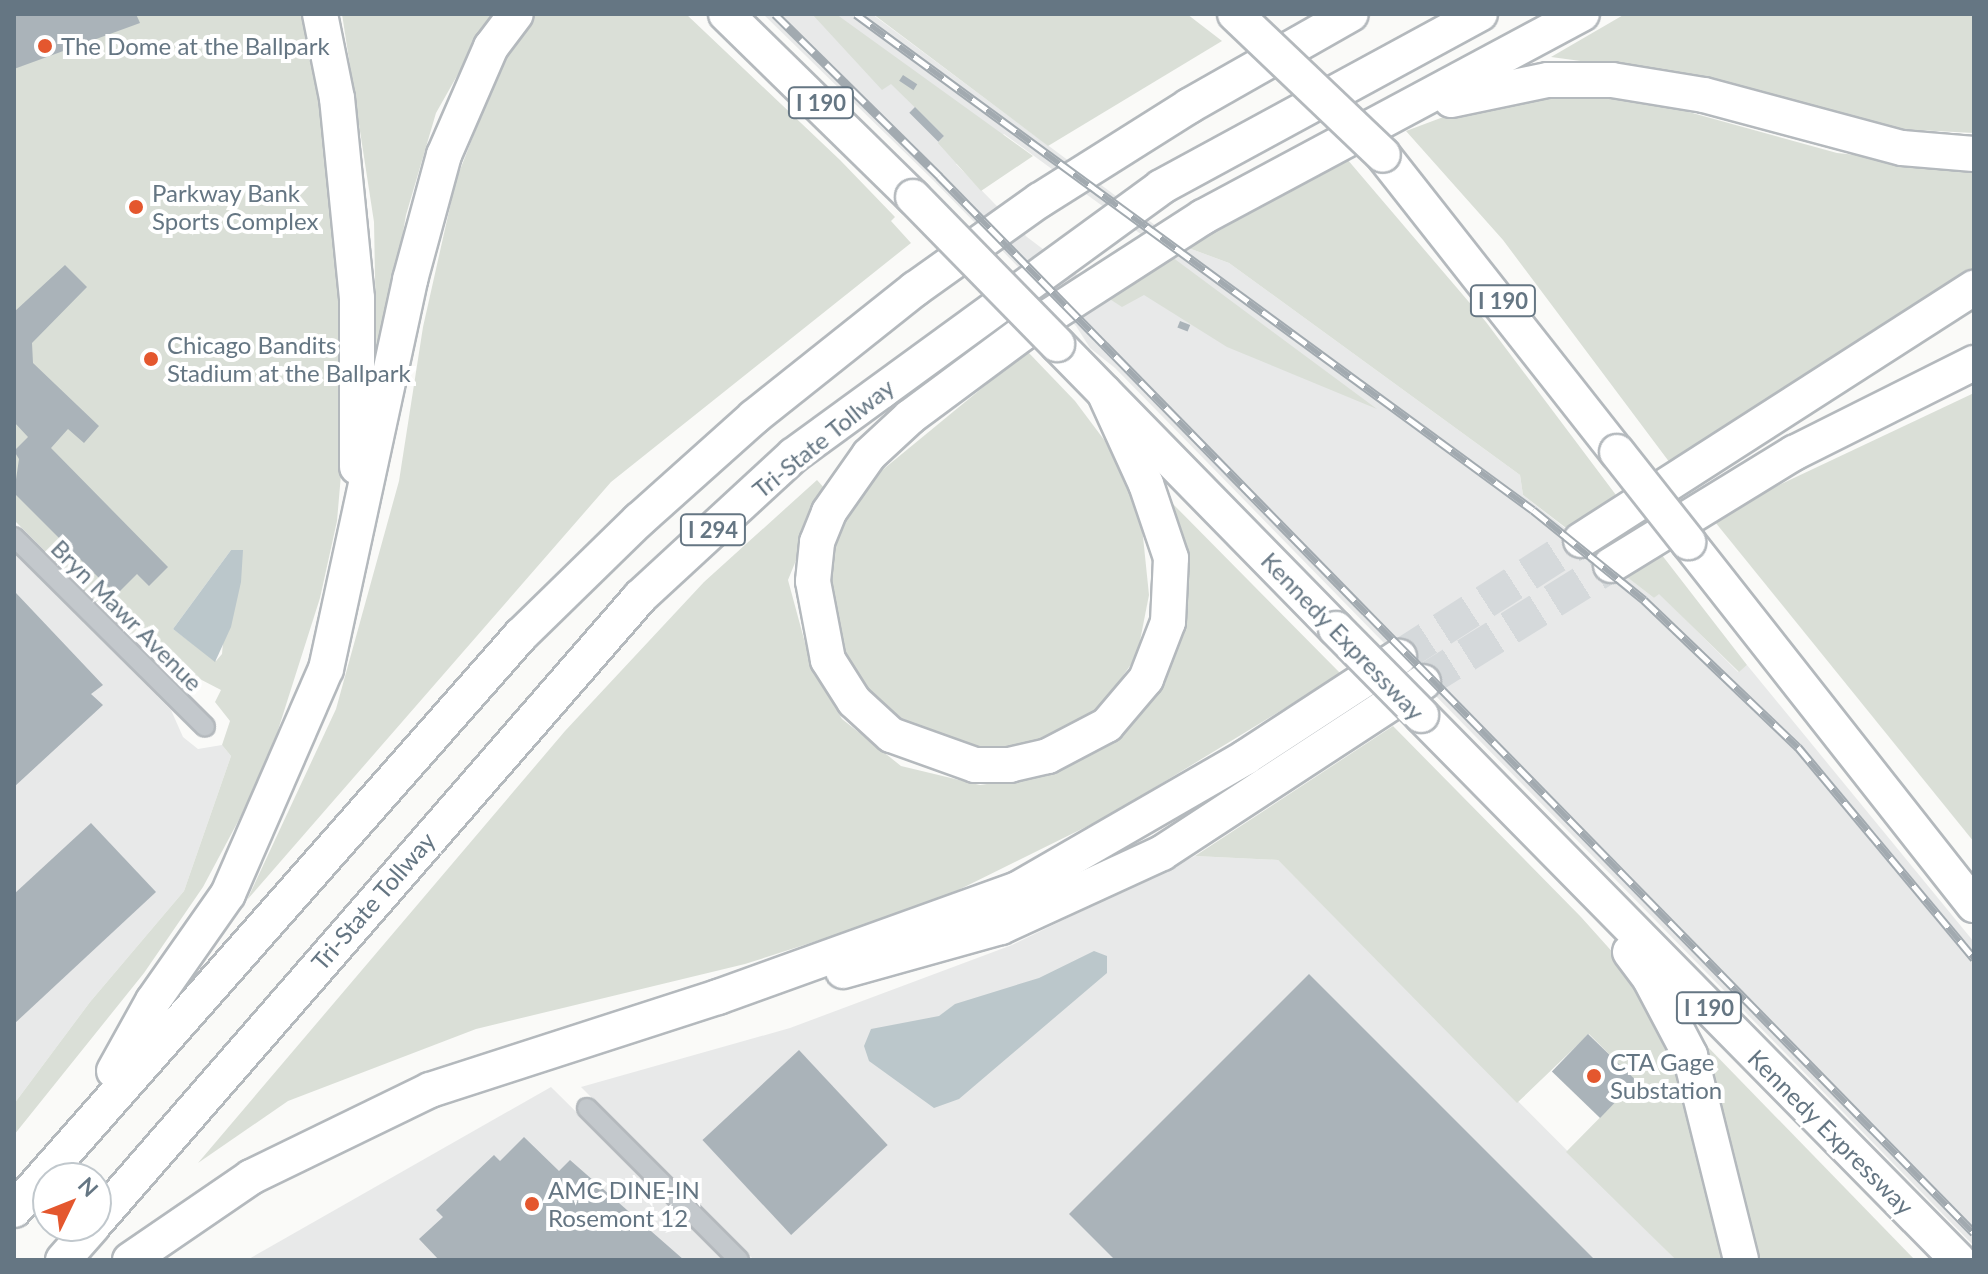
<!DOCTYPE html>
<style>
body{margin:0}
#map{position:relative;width:1988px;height:1274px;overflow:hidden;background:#fafaf8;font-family:Lato,sans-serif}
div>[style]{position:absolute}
.built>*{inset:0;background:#e8e9e9}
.green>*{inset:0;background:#dadfd7}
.water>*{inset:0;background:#bbc7cb}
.building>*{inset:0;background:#aab3b9;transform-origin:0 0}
.motorway-tunnel>*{height:34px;margin-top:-17px;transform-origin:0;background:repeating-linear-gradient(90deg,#d5d9db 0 34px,transparent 0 51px)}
.roads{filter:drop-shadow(2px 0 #b4b9bd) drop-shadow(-2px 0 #b4b9bd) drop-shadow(0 2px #b4b9bd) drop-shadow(0 -2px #b4b9bd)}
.minor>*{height:18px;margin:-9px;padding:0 9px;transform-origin:9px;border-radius:9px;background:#c3c8cc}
.motorway>*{height:34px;margin:-17px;padding:0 17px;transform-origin:17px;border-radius:17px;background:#fff}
.rail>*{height:9px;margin-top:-4.5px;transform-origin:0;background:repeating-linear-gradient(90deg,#fff 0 18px,#a2aab0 0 36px);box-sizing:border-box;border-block:2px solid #a2aab0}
.bridges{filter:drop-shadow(2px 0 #b4b9bd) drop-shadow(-2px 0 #b4b9bd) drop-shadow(0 2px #b4b9bd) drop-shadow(0 -2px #b4b9bd)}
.motorway-bridge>*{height:34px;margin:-17px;padding:0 17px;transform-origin:17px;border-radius:17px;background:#fff}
.dots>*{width:22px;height:22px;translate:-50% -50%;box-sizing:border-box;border:4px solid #fff;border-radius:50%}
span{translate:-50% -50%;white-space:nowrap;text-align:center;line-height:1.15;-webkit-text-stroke:8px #fff;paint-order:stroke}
.shield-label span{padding:2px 6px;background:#fff;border:2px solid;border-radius:6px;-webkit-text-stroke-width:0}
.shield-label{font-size:22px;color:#657683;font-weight:700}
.poi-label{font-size:24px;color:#657683}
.left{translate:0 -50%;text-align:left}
.street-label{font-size:24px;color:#657683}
.frame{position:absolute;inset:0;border:16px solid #657683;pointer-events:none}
.north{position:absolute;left:32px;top:1162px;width:80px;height:80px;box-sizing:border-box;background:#fff;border:2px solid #c1c8cd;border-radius:50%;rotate:47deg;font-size:22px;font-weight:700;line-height:32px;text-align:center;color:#657683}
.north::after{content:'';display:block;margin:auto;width:28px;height:36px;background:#e4572e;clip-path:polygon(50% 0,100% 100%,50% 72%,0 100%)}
</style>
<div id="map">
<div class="built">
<i style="clip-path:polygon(evenodd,763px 14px,872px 14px,1183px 246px,1229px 263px,1520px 475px,1523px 495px,1654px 598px,1659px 593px,1738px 672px,1747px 665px,1974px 942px,1974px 1246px,1115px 368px,1090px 348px,1076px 326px,933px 180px,763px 14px,1004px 134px,1168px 254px,1105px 296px,1027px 237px,956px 164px,1004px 134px)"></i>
<i style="clip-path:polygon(14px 552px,171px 710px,183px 737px,198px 749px,222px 745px,231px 756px,184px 891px,90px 1002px,14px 1104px)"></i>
<i style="clip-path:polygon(1195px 856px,1278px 860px,1676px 1260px,754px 1260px,581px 1087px,790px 1028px,1012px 945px)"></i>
<i style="clip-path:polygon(551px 1087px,726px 1260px,247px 1260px)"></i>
</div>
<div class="green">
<i style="clip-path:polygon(evenodd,14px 14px,306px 14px,343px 250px,347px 405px,337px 521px,320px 598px,265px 771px,203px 887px,144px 973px,14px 1135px,14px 1104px,90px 1002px,184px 891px,231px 756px,222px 745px,230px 721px,215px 702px,221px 690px,194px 676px,141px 625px,130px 636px,14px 520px,14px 14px,231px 550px,222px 654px,216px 661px,173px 629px,231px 550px)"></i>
<i style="clip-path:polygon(342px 14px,492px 14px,436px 113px,406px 215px,377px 382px,374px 222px)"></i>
<i style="clip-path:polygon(536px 14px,686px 14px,840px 160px,895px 217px,891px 221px,911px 243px,611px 482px,247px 900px,336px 709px,399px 481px,423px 327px,456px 180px,502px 63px)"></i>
<i style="clip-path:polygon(812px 14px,836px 14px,1033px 156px,981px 191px,938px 143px,944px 136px,891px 84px,882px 90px)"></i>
<i style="clip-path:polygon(873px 14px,1187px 14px,1222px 41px,1048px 146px)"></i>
<i style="clip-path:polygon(1625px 14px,1974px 14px,1974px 133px,1897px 129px,1640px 69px,1551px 57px)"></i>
<i style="clip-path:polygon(1546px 93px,1638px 98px,1837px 153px,1974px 167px,1974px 269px,1670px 463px,1503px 240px,1406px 131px,1486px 101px)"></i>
<i style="clip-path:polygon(1347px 159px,1486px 322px,1616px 495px,1566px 528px,1523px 495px,1520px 475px,1229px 263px,1183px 246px)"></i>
<i style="clip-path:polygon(1168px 254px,1377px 409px,1227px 347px,1144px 295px,1122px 307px,1105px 296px)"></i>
<i style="clip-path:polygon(1027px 351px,1075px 401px,1105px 441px,1127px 485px,1142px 527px,1149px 595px,1137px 656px,1100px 708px,1031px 744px,996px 750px,960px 745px,906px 726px,855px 677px,830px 609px,832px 553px,841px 522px,869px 481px)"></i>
<i style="clip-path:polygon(1974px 393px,1974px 842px,1711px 517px)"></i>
<i style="clip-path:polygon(817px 480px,825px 489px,788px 580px,811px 665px,842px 719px,901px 766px,980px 785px,1056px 774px,1131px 717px,1179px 549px,1171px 502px,1341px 674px,1108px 816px,926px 906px,745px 964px,476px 1029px,288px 1101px,198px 1163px,565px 731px,704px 582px)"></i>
<i style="clip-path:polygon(1658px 550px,1747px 665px,1739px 672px,1659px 594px,1654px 598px,1623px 574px)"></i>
<i style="clip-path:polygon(1393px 726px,1581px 917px,1616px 956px,1651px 1009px,1678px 1066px,1725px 1260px,1676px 1260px,1566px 1152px,1636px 1081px,1589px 1034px,1517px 1103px,1278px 860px,1195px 856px)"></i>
<i style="clip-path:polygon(1705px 1044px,1915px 1260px,1757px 1260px)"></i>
</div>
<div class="water">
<i style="clip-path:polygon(231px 550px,243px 550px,241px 582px,231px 627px,215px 662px,173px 629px)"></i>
<i style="clip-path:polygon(1094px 951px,1107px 956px,1107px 973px,959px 1099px,934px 1108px,869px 1061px,864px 1046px,871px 1029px,939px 1016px,955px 1004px,1039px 978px)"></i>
</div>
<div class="building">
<i style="clip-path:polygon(14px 14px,136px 14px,140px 23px,14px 69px)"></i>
<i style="left:903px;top:75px;width:17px;height:7px;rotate:33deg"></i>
<i style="left:915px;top:107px;width:41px;height:8px;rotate:45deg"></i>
<i style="clip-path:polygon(65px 265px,87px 287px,32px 343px,33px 363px,99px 426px,84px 443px,68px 429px,51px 448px,168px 567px,149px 586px,137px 574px,116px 595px,14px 493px,19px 459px,14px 451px,28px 437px,14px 422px,14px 312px)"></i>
<i style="left:1180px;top:321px;width:11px;height:7px;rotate:22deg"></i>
<i style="clip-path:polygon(16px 593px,103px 685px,91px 694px,103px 705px,14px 787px)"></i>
<i style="clip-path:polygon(91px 823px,156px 892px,14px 1024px,14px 894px)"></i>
<i style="clip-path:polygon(1309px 974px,1595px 1260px,1115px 1260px,1069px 1214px)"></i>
<i style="left:1588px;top:1034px;width:67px;height:52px;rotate:44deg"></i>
<i style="left:799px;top:1050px;width:130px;height:132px;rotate:47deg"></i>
<i style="clip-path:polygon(524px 1137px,559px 1171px,570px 1160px,684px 1260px,439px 1260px,419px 1239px,443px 1217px,436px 1210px,494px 1155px,500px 1161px)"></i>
</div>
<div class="motorway-tunnel">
<i style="left:1399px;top:657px;width:216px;rotate:-32.7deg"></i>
<i style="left:1423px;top:682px;width:221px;rotate:-31.9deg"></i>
</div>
<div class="roads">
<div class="minor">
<i style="left:14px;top:537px;width:269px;rotate:44.8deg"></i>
<i style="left:587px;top:1108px;width:215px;rotate:45deg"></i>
</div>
<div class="motorway">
<i style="left:320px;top:14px;width:86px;rotate:78.6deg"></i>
<i style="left:337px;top:98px;width:201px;rotate:84.3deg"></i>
<i style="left:357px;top:298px;width:169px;rotate:90deg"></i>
<i style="left:726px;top:14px;width:262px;rotate:44.4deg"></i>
<i style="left:1451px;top:100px;width:99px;rotate:-11.7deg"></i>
<i style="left:1548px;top:80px;width:64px"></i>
<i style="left:1612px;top:80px;width:93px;rotate:9.3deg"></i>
<i style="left:1704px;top:95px;width:205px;rotate:15deg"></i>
<i style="left:1902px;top:148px;width:72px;rotate:4.8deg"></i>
<i style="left:1383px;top:155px;width:378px;rotate:51.8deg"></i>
<i style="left:1057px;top:344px;width:399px;rotate:45.6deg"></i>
<i style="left:1104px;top:392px;width:101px;rotate:65.5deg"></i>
<i style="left:1146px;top:484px;width:78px;rotate:71.3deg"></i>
<i style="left:1171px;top:558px;width:64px;rotate:92.7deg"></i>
<i style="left:1168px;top:622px;width:61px;rotate:111.1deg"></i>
<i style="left:1146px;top:679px;width:60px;rotate:130.3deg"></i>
<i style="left:1107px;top:725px;width:67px;rotate:152.3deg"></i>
<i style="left:1048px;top:756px;width:39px;rotate:167deg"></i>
<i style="left:1010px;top:765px;width:35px;rotate:180deg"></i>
<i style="left:975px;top:765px;width:89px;rotate:-160.3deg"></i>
<i style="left:891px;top:735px;width:50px;rotate:-137.4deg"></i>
<i style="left:854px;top:701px;width:49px;rotate:-122.4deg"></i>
<i style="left:828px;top:660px;width:80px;rotate:-100.8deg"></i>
<i style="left:813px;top:581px;width:39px;rotate:-84deg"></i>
<i style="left:817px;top:542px;width:32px;rotate:-68deg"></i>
<i style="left:829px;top:512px;width:70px;rotate:-54.9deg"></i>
<i style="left:869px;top:455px;width:56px;rotate:-42.8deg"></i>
<i style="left:910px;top:417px;width:141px;rotate:-36.6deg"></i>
<i style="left:1023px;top:333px;width:214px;rotate:-32.8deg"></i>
<i style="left:1203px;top:217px;width:430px;rotate:-28.2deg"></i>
<i style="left:1581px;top:540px;width:467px;rotate:-32.7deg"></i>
<i style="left:1688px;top:542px;width:462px;rotate:51.8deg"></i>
<i style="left:1611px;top:565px;width:215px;rotate:-31.5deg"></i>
<i style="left:1794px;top:453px;width:201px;rotate:-26.6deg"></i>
<i style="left:1421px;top:715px;width:765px;rotate:45.42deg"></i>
<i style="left:1630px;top:952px;width:34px;rotate:53deg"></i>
<i style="left:1650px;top:979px;width:86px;rotate:62.2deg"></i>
<i style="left:1690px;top:1055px;width:211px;rotate:76deg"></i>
<i style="left:843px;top:971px;width:164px;rotate:-15.6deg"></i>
<i style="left:1001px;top:927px;width:177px;rotate:-24.7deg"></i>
<i style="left:1162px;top:853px;width:312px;rotate:-33.2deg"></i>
<i style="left:114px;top:1071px;width:80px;rotate:-60.9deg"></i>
<i style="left:153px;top:1001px;width:131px;rotate:-55deg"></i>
<i style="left:228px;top:894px;width:245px;rotate:-66.5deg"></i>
<i style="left:326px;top:669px;width:398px;rotate:-77.8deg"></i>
<i style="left:410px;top:280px;width:130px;rotate:-74.8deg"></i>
<i style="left:444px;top:155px;width:118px;rotate:-66.5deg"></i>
<i style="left:491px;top:47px;width:41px;rotate:-52.9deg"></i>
<i style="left:14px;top:1210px;width:767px;rotate:-48.6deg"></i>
<i style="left:521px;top:635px;width:165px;rotate:-44.3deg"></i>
<i style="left:639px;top:520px;width:154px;rotate:-41.8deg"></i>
<i style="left:754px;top:417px;width:206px;rotate:-38.5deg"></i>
<i style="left:915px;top:289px;width:153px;rotate:-35.5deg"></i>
<i style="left:1040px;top:200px;width:176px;rotate:-32.2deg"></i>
<i style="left:1189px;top:106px;width:186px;rotate:-29.6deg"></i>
<i style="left:96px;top:1222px;width:829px;rotate:-48.96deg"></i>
<i style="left:640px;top:597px;width:209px;rotate:-42.7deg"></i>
<i style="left:794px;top:455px;width:454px;rotate:-36.1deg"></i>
<i style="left:1161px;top:187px;width:363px;rotate:-28.5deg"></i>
<i style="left:63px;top:1260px;width:45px;rotate:-48.6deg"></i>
<i style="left:130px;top:1260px;width:147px;rotate:-34.4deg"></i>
<i style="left:251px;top:1177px;width:199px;rotate:-25.9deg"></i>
<i style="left:430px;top:1090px;width:303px;rotate:-17.9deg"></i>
<i style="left:718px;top:997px;width:317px;rotate:-19.8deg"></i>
<i style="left:1016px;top:890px;width:266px;rotate:-30deg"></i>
<i style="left:1246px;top:757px;width:183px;rotate:-33.2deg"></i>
</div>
</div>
<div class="rail">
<i style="left:775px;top:14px;width:231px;rotate:44.6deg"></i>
<i style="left:939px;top:176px;width:1479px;rotate:45.6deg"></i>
<i style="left:856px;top:14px;width:839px;rotate:36.23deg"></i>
<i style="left:1533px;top:510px;width:143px;rotate:39deg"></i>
<i style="left:1644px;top:600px;width:213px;rotate:43.7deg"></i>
<i style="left:1798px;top:747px;width:275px;rotate:50.2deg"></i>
</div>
<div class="bridges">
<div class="motorway-bridge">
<i style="left:1235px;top:14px;width:204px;rotate:43.6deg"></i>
<i style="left:913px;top:197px;width:206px;rotate:45.6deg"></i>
<i style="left:1617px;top:452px;width:115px;rotate:51.7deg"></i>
<i style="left:1336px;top:629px;width:121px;rotate:45.3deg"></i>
</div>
</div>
<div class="dots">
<i style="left:45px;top:46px;background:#e4572e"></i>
<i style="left:136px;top:207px;background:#e4572e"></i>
<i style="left:151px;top:359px;background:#e4572e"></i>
<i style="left:1594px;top:1076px;background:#e4572e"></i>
<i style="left:532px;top:1204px;background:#e4572e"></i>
</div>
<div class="shield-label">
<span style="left:821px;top:103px">I 190</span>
<span style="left:1503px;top:301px">I 190</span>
<span style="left:713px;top:530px">I 294</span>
<span style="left:1709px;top:1008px">I 190</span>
</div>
<div class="poi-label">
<span class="left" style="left:61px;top:46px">The Dome at the Ballpark</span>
<span class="left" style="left:152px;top:207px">Parkway Bank<br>Sports Complex</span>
<span class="left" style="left:167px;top:359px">Chicago Bandits<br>Stadium at the Ballpark</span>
<span class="left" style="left:1610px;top:1076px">CTA Gage<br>Substation</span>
<span class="left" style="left:548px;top:1204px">AMC DINE-IN<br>Rosemont 12</span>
</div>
<div class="street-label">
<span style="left:823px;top:438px;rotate:-39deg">Tri-State Tollway</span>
<span style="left:127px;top:615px;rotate:45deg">Bryn Mawr Avenue</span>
<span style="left:1343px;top:636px;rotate:46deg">Kennedy Expressway</span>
<span style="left:373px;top:901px;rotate:-49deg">Tri-State Tollway</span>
<span style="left:1831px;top:1132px;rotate:45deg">Kennedy Expressway</span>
</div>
<div class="frame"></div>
<div class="north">N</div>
</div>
